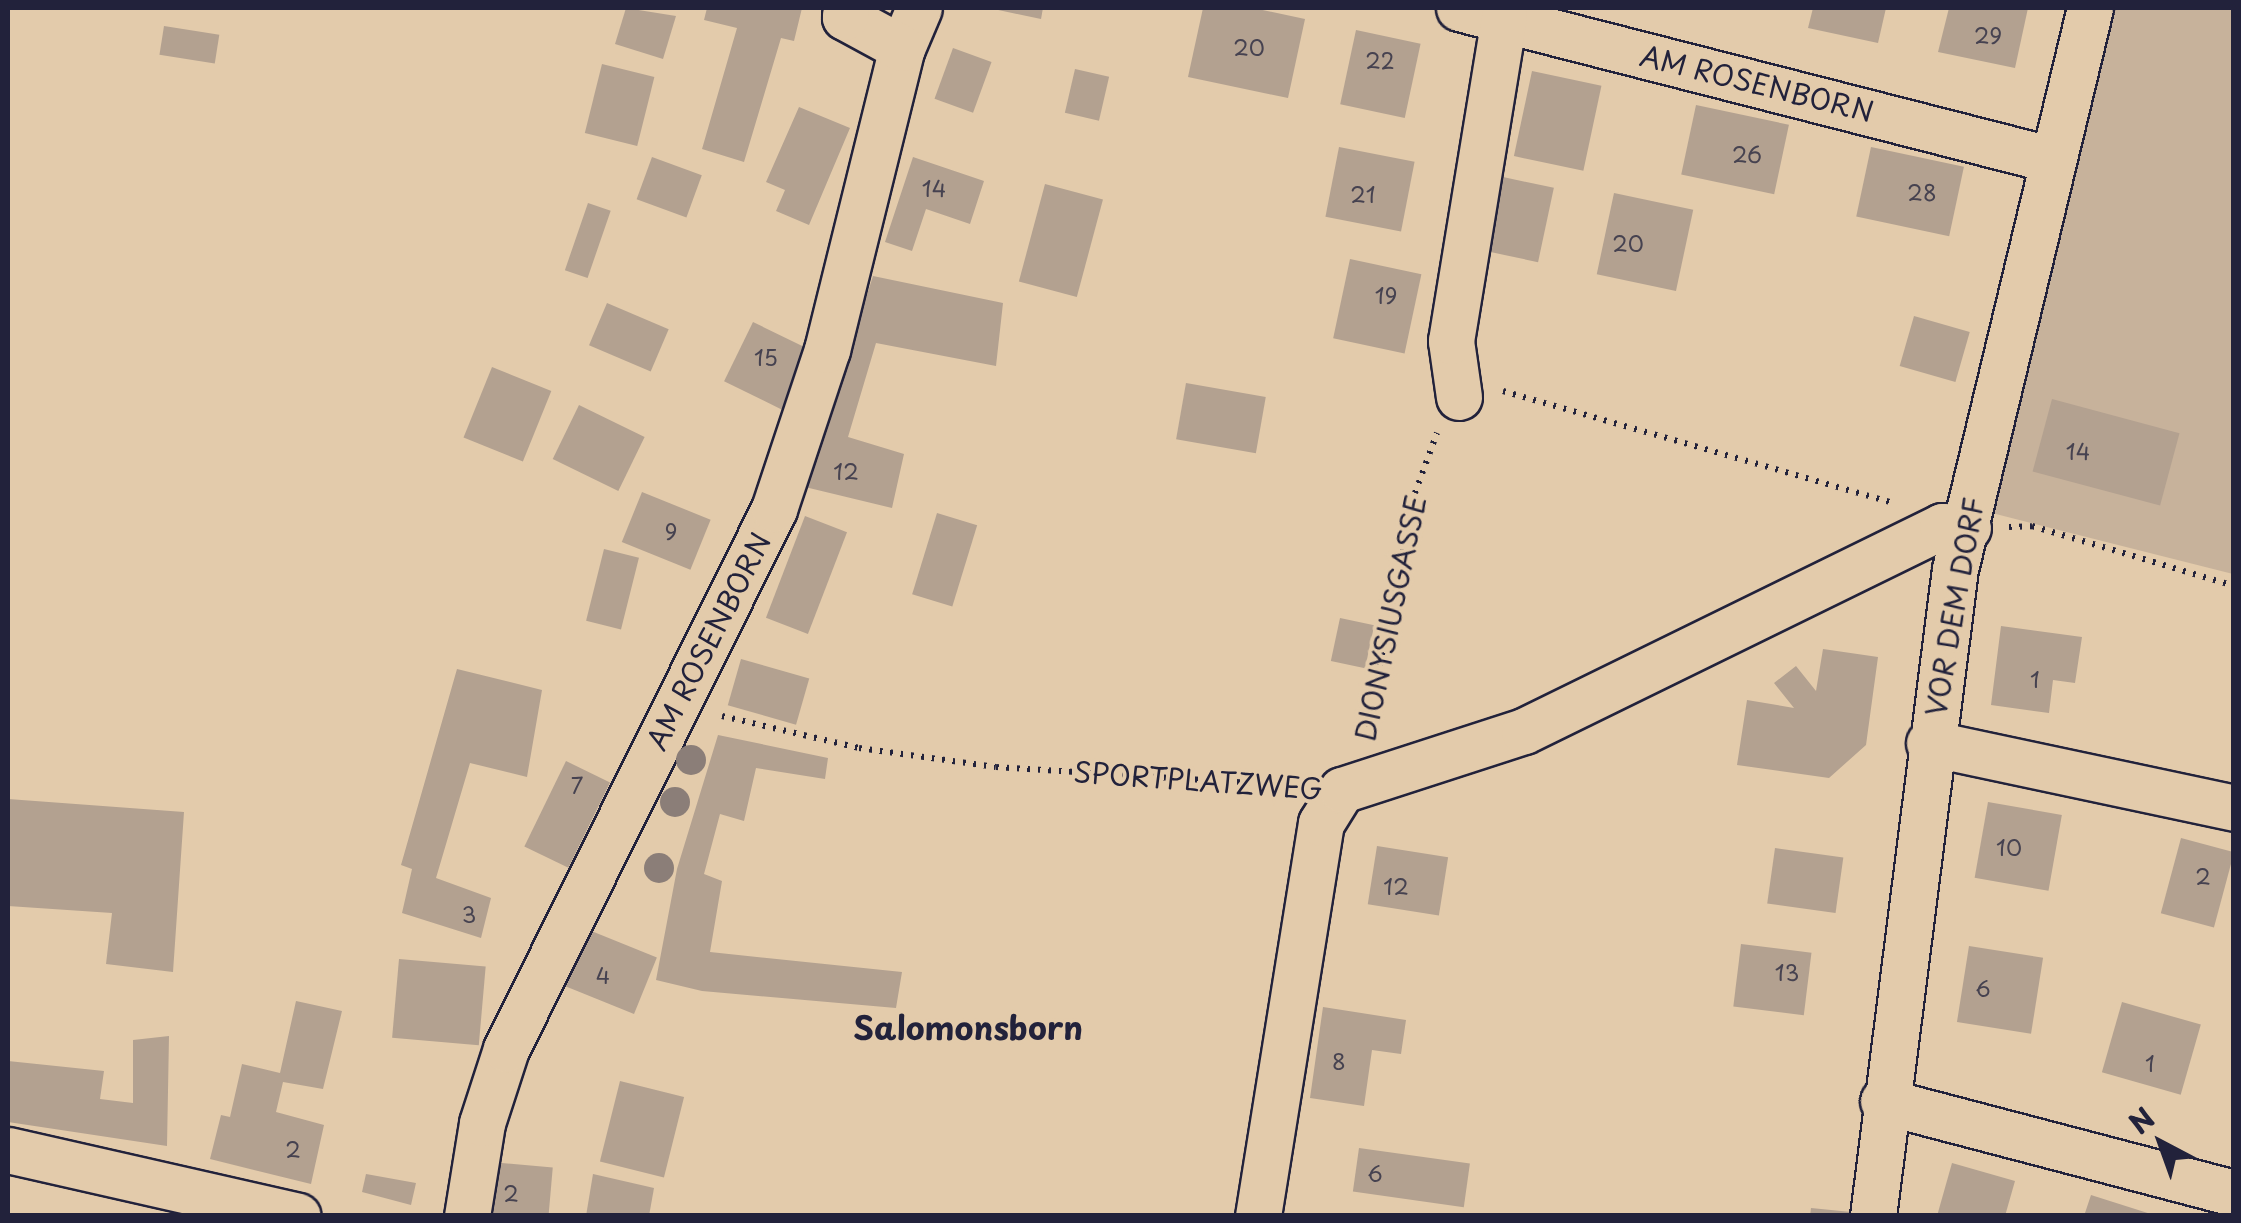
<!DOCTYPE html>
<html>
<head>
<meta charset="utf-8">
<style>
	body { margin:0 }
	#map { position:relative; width:2241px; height:1223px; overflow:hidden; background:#e3cbab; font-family:"Playpen Sans",sans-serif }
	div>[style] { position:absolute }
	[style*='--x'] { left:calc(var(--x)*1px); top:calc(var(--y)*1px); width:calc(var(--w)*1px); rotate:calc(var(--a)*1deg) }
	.green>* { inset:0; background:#c7b29b }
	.building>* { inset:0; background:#b3a190; transform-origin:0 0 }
	.path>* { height:6px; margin-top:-3px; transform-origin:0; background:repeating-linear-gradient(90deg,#22223b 0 2.5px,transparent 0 10.5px) }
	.roads { filter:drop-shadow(2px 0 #22223b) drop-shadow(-2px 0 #22223b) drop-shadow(0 2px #22223b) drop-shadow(0 -2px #22223b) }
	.street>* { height:45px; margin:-22.5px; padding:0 22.5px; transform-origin:22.5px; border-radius:22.5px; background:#e3cbab }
	.trees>* { width:30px; height:30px; margin:-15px; border-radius:50%; background:#8b7e78 }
	span { translate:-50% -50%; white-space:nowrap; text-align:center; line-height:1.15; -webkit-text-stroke:8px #e3cbab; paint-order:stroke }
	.number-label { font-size:22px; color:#464250 }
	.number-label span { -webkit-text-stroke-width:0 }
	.street-label { font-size:28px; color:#22223b }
	.quarter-label { font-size:32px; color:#22223b; font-weight:700 }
	.frame { position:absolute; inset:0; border:10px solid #22223b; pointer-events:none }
	.north { position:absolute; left:2111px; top:1093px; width:100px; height:100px; -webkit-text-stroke:8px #e3cbab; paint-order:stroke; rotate:319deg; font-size:28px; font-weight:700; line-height:40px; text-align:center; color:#22223b }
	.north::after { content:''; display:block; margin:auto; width:35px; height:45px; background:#22223b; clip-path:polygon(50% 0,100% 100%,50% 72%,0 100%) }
</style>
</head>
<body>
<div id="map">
	<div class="green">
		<i style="clip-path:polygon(2108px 8px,2233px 8px,2233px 574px,1988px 512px)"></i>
	</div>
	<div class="building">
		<i style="clip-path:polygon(626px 8px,676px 16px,663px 59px,615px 44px)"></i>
		<i style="clip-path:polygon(707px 8px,802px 8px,794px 41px,781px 38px,744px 162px,702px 149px,737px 28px,704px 20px)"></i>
		<i style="clip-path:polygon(989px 8px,1043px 8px,1041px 19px)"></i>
		<i style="clip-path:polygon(1203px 8px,1253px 8px,1305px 19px,1288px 98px,1188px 77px)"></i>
		<i style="clip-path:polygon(1813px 8px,1886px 8px,1878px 43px,1808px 28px)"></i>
		<i style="clip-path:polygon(1949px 8px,2028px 8px,2015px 68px,1938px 52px)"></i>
		<i style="left:164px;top:26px;width:56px;height:29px;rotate:9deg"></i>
		<i style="left:1356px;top:30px;width:66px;height:76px;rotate:12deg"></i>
		<i style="left:953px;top:48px;width:41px;height:54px;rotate:20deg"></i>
		<i style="left:602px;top:64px;width:54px;height:71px;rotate:14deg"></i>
		<i style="left:1075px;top:69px;width:35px;height:45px;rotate:13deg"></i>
		<i style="left:1532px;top:71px;width:71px;height:87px;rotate:12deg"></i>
		<i style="left:1696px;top:105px;width:95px;height:71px;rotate:12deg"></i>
		<i style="clip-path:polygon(799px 107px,850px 128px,809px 225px,776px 211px,785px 190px,766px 182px)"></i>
		<i style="left:1339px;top:147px;width:77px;height:71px;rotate:11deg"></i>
		<i style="left:1871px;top:147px;width:95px;height:71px;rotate:12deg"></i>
		<i style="left:652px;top:157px;width:53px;height:45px;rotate:20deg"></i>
		<i style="clip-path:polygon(913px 157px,984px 181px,970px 224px,926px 209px,912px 251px,885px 242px)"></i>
		<i style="left:1503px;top:177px;width:52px;height:76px;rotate:12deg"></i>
		<i style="left:1045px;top:184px;width:60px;height:101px;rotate:15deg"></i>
		<i style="left:1614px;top:193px;width:81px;height:83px;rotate:12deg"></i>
		<i style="left:588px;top:203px;width:24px;height:71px;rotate:19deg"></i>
		<i style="left:1350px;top:259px;width:73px;height:81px;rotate:12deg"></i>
		<i style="clip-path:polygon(873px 276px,1003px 303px,996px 366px,876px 343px,848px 437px,904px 454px,892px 508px,805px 487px)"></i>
		<i style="left:607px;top:303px;width:67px;height:46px;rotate:23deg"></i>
		<i style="left:1914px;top:316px;width:58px;height:52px;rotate:16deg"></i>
		<i style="left:753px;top:322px;width:64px;height:66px;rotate:26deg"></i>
		<i style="left:492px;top:367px;width:64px;height:76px;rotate:22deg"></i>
		<i style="left:1186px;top:383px;width:81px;height:57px;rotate:10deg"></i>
		<i style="left:2052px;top:399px;width:132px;height:75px;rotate:15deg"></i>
		<i style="left:579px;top:405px;width:73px;height:60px;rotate:26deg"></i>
		<i style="left:642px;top:492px;width:74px;height:54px;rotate:22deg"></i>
		<i style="left:937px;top:513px;width:42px;height:85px;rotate:17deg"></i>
		<i style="left:805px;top:516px;width:45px;height:109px;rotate:21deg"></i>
		<i style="left:604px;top:549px;width:36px;height:74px;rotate:14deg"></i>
		<i style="left:1340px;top:618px;width:35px;height:44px;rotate:12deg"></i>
		<i style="clip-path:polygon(2001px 626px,2082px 637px,2075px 683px,2053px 680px,2049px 713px,1991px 705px)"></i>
		<i style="clip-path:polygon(1823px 649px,1878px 657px,1866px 745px,1829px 778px,1737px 765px,1747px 700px,1794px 708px,1774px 683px,1796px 666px,1816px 691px)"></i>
		<i style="left:741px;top:659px;width:71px;height:48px;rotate:16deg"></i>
		<i style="clip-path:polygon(457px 669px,542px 690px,527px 777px,470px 763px,436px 878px,491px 898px,481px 938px,402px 913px,412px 869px,401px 865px)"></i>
		<i style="clip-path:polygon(718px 735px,828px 758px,825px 779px,756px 768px,744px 821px,720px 814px,704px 874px,722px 881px,710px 952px,902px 972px,896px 1008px,702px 991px,656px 980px,677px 869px)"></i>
		<i style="left:566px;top:761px;width:49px;height:95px;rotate:26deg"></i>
		<i style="clip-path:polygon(8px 799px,184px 812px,173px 972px,106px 964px,112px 913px,8px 906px)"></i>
		<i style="left:1988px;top:802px;width:75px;height:77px;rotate:10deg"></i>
		<i style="left:2181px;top:838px;width:55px;height:78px;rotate:15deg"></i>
		<i style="left:1377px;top:846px;width:72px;height:59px;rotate:9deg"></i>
		<i style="left:1775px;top:848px;width:69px;height:56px;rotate:8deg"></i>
		<i style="left:579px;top:926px;width:84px;height:61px;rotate:22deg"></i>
		<i style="left:1741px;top:944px;width:71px;height:63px;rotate:7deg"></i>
		<i style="left:1969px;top:946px;width:75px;height:77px;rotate:9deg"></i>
		<i style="left:399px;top:959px;width:87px;height:79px;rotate:5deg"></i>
		<i style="clip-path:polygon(296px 1001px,342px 1011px,323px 1089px,283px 1082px,276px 1112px,324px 1125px,311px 1184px,210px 1159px,221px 1115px,230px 1117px,242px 1064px,280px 1073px)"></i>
		<i style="left:2122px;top:1002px;width:82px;height:73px;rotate:16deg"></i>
		<i style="clip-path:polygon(1323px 1007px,1406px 1020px,1401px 1054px,1372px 1050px,1364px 1106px,1310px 1098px)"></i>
		<i style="clip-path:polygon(169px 1036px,167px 1146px,8px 1122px,8px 1061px,104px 1071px,100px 1099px,133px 1103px,133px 1040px)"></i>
		<i style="left:620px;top:1081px;width:66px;height:83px;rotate:14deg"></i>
		<i style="left:1359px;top:1148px;width:112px;height:44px;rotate:8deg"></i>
		<i style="left:491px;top:1162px;width:62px;height:54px;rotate:5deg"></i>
		<i style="clip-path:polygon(1952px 1163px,2015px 1181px,2005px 1216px,1937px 1216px)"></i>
		<i style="clip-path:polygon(366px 1174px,416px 1183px,411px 1205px,362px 1192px)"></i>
		<i style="clip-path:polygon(593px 1174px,654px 1188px,649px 1216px,586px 1216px)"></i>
		<i style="clip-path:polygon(2091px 1195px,2154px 1215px,2154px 1216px,2084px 1216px)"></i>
		<i style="clip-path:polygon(1811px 1208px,1851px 1212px,1851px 1216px,1810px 1216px)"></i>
	</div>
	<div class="path">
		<i style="--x:1503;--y:391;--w:403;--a:16"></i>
		<i style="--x:2009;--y:527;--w:23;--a:-2"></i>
		<i style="--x:2032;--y:526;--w:211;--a:16.5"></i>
		<i style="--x:722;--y:716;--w:141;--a:13.1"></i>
		<i style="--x:859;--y:748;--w:138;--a:7.9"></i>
		<i style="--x:996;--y:767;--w:299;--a:3.6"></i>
		<i style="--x:1365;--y:737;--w:249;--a:-78.4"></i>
		<i style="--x:1415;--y:493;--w:64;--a:-69.9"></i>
	</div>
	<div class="roads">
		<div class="street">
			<i style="--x:1459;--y:8;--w:613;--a:14.35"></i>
			<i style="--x:902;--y:48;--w:43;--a:-67"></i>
			<i style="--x:1459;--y:397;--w:57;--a:-98.1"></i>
			<i style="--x:1451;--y:341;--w:328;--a:-80.7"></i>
			<i style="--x:1929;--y:743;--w:312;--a:12"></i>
			<i style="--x:1883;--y:1101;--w:363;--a:14.7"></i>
			<i style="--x:8;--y:1150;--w:297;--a:12.8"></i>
			<i style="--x:467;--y:1216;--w:94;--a:-80.8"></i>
			<i style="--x:482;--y:1123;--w:78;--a:-72"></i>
			<i style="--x:506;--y:1049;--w:603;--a:-63.6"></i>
			<i style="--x:774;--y:509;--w:168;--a:-71.6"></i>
			<i style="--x:827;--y:350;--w:311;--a:-76.1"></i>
			<i style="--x:902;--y:48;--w:65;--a:-151.5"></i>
			<i style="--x:845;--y:17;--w:9;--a:-84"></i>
			<i style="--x:1258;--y:1216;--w:398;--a:-80.9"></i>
			<i style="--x:1321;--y:823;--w:39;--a:-58"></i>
			<i style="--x:1342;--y:790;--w:191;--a:-18"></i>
			<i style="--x:1524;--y:731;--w:466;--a:-26.1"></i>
			<i style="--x:1942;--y:526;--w:26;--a:4"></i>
			<i style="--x:1873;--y:1216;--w:652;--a:-82.78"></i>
			<i style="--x:1955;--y:569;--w:577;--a:-76.47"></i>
		</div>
	</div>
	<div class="trees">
		<i style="left:691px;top:760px"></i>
		<i style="left:675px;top:802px"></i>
		<i style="left:659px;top:868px"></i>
	</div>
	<div class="number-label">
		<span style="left:1988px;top:35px">29</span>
		<span style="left:1249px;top:47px">20</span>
		<span style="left:1380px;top:60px">22</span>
		<span style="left:1747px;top:154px">26</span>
		<span style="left:934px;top:188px">14</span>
		<span style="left:1922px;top:192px">28</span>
		<span style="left:1363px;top:194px">21</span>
		<span style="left:1628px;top:243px">20</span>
		<span style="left:1386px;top:295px">19</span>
		<span style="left:766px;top:357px">15</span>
		<span style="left:2078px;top:451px">14</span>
		<span style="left:846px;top:471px">12</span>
		<span style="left:671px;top:531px">9</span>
		<span style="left:2035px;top:679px">1</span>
		<span style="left:577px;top:785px">7</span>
		<span style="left:2009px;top:847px">10</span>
		<span style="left:2203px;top:876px">2</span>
		<span style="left:1396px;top:886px">12</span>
		<span style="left:469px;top:914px">3</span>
		<span style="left:1787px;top:972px">13</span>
		<span style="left:603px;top:975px">4</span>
		<span style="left:1983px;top:988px">6</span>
		<span style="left:1339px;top:1061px">8</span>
		<span style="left:2150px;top:1063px">1</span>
		<span style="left:293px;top:1149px">2</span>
		<span style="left:1375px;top:1173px">6</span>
		<span style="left:511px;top:1193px">2</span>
	</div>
	<div class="street-label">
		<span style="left:1757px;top:83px;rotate:14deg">AM ROSENBORN</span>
		<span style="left:1954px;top:607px;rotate:-80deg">VOR DEM DORF</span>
		<span style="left:1390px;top:618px;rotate:-78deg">DIONYSIUSGASSE</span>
		<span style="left:708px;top:641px;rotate:-63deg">AM ROSENBORN</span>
		<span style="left:1198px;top:780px;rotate:4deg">SPORTPLATZWEG</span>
	</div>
	<div class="quarter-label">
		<span style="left:968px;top:1027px">Salomonsborn</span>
	</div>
	<div class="frame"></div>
	<div class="north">N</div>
</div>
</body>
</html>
